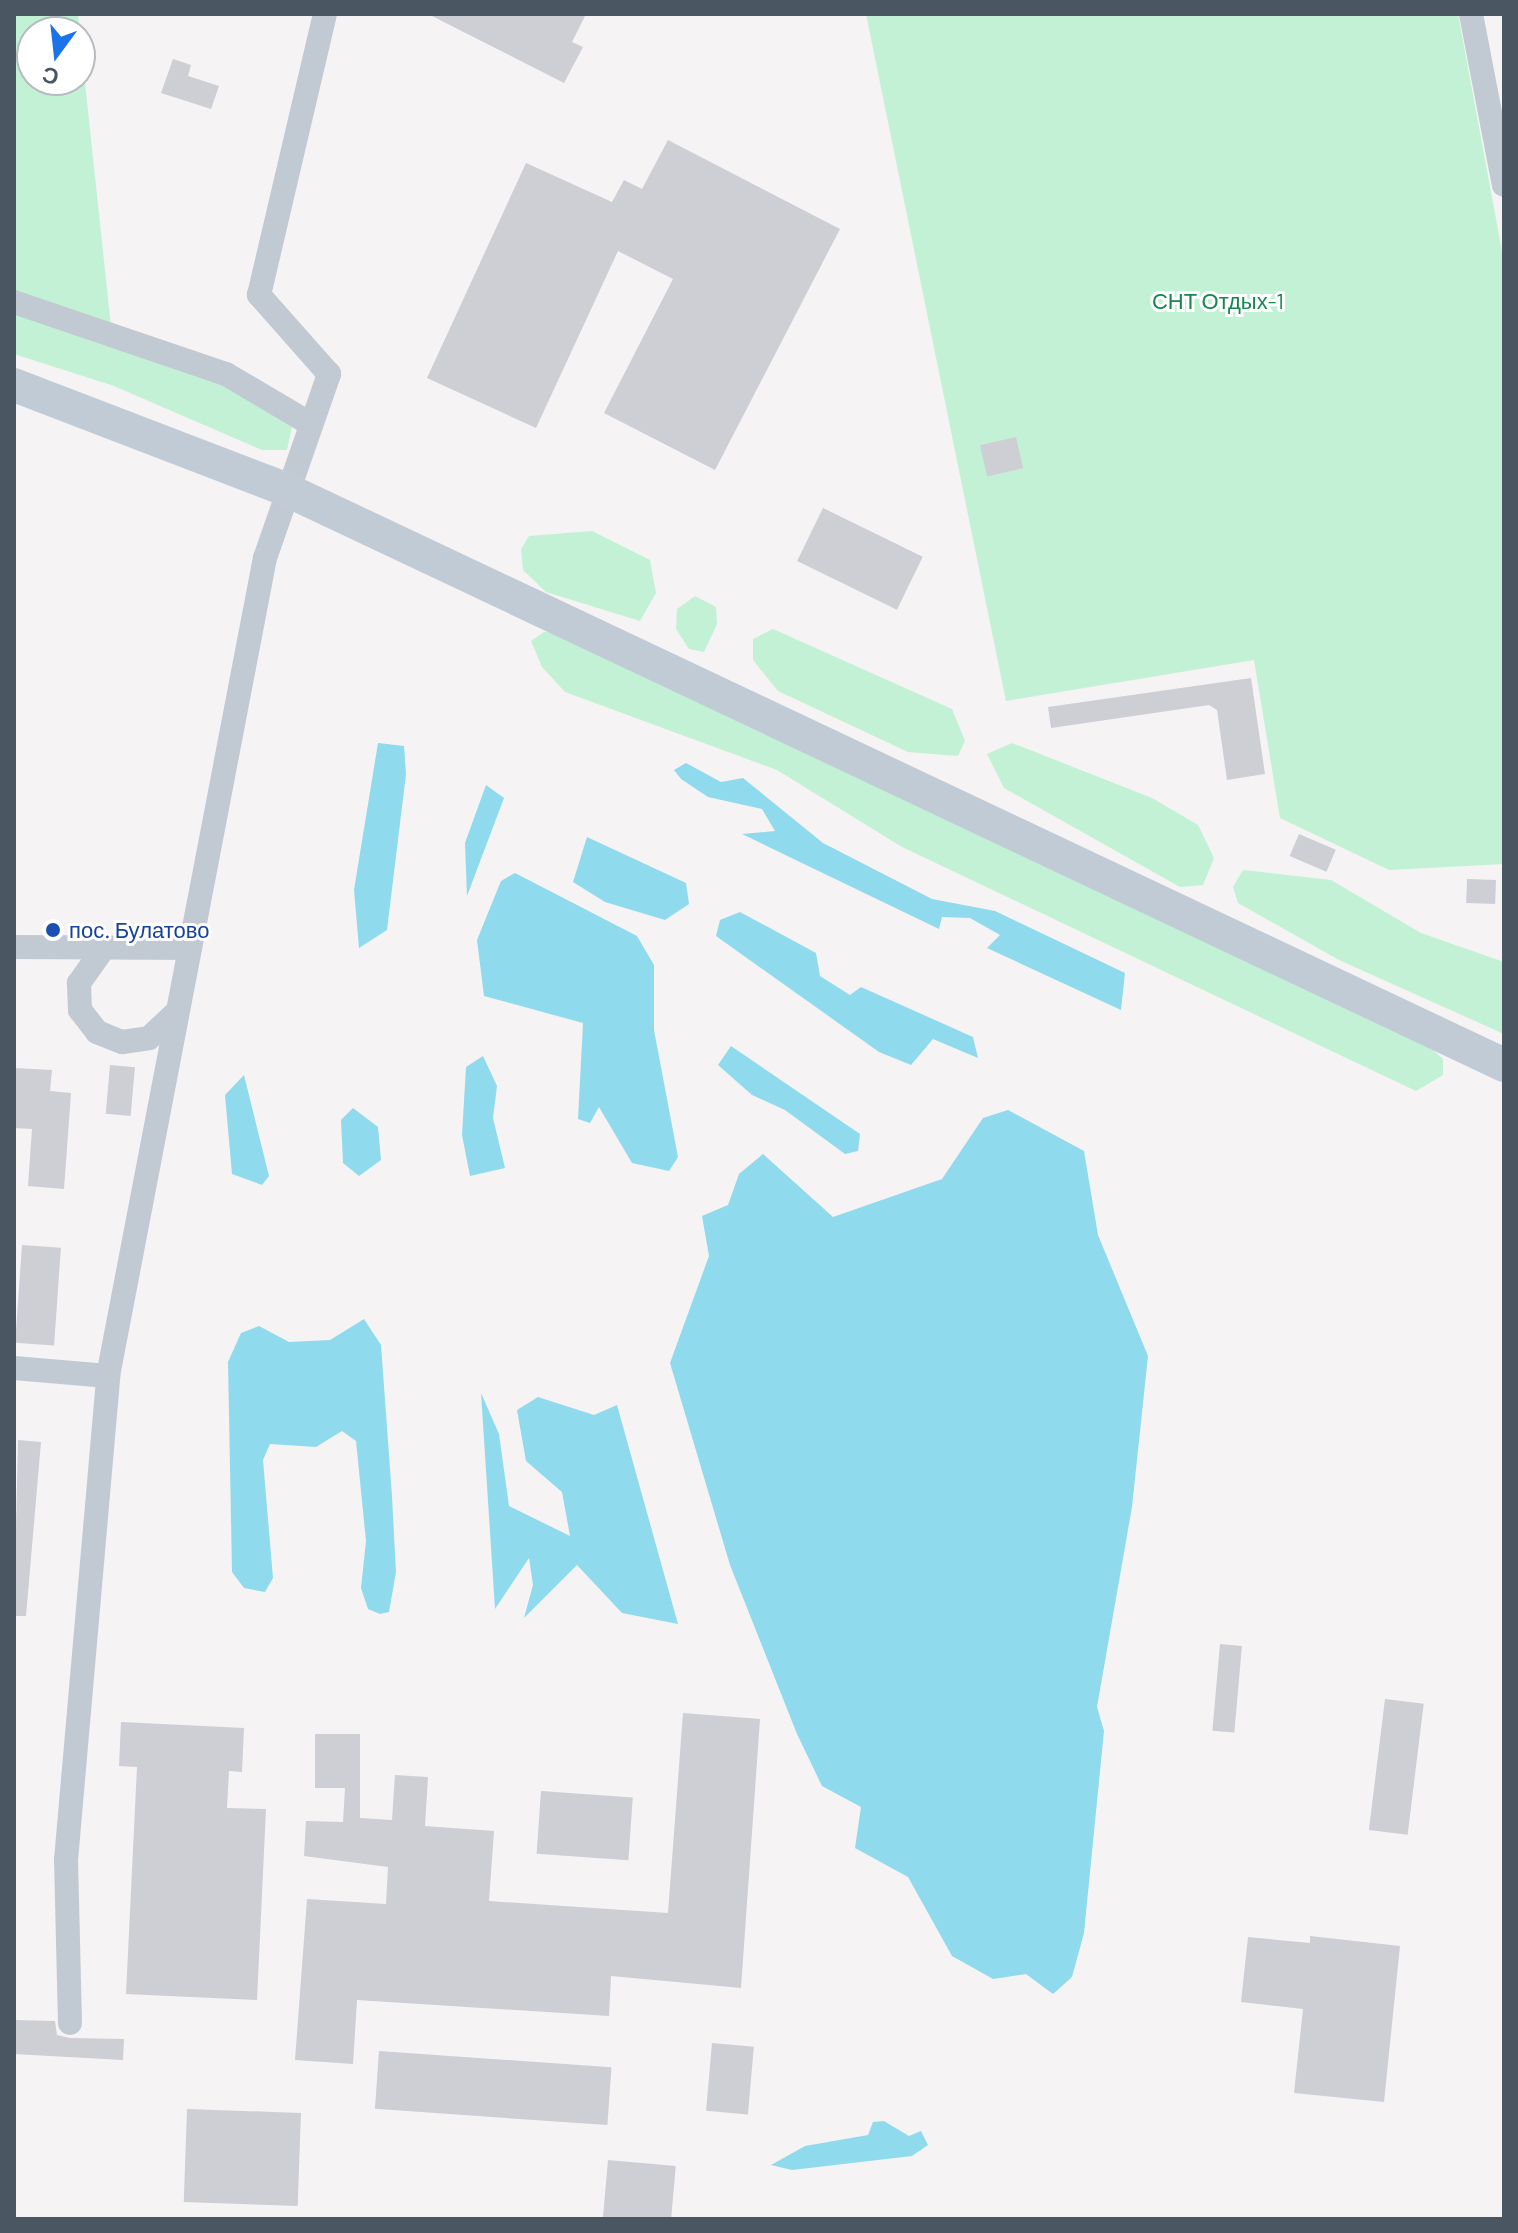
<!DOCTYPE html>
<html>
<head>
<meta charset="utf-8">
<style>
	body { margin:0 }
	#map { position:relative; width:1518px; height:2233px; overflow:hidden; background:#f5f3f3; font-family:Barlow,sans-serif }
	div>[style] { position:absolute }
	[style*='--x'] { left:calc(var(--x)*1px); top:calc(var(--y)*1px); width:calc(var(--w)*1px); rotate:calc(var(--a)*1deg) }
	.green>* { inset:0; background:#c3f1d5 }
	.water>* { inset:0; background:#90daee }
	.building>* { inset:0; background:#cdcfd5; transform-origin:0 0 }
	.minor>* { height:24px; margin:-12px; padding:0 12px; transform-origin:12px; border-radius:12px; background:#c1cad2 }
	.secondary>* { height:34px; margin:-17px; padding:0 17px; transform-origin:17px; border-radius:17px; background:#c1cbd6 }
	.dots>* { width:22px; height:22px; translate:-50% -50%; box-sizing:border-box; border:4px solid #fff; border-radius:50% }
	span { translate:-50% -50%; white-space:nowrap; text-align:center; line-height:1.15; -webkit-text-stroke:6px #fff; paint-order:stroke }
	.park-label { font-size:22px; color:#17864f }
	.transit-label { font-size:22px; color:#164399 }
	.left { translate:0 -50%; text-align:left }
	.frame { position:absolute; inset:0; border:16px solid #4a5661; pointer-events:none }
	.north { position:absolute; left:16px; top:16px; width:80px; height:80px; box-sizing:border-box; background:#fff; border:2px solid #b7bbc0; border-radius:50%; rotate:195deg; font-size:22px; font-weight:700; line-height:32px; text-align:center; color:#4a5661 }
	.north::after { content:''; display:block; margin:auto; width:28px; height:36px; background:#1a73e8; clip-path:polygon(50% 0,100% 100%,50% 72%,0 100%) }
</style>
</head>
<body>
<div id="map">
	<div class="green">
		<i style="clip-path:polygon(14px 14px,78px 14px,80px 32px,32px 32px,32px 80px,80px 80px,80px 36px,113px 345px,230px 385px,293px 422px,287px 450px,262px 450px,114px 386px,14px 354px)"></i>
		<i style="clip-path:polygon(866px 14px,1458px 14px,1504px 262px,1504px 864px,1389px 870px,1280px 818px,1254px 660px,1006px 701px)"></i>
		<i style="clip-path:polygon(592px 531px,650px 560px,656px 593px,640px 621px,546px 592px,523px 570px,521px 549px,529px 536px)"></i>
		<i style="clip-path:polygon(695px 596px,716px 607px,717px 624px,704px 652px,689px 649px,676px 629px,677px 609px)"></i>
		<i style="clip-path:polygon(773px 629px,952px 709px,965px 741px,958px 756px,908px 752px,778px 691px,753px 660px,753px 639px)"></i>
		<i style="clip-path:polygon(544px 632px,570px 632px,1421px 1039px,1443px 1059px,1443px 1075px,1416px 1091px,902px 847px,777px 770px,565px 692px,542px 667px,531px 641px)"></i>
		<i style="clip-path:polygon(1012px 743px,1152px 798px,1198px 825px,1214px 858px,1203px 885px,1180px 887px,1004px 788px,987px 754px)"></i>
		<i style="clip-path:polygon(1243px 870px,1331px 880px,1421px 933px,1504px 962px,1504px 1034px,1339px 960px,1238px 903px,1233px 887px)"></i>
	</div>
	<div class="water">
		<i style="clip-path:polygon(378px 743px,404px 746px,406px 774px,387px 930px,359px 948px,354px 890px)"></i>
		<i style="clip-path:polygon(686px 763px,721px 782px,743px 778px,823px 843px,932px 899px,995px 911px,1125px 973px,1121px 1010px,987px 948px,1000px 935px,970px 918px,942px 917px,939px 929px,742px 834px,775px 831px,762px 809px,708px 797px,681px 779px,674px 770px)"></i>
		<i style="clip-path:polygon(486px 785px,504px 798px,467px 896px,465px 843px)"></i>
		<i style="clip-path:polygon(587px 837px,686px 883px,689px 904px,665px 920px,605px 902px,573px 882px)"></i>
		<i style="clip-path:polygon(515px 873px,637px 936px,654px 965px,654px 1030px,678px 1157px,669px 1171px,632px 1163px,599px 1107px,590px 1123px,578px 1119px,583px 1023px,484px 996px,477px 940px,501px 881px)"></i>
		<i style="clip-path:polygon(740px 912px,816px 953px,820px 976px,850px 995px,861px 987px,973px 1037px,978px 1058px,933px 1039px,911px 1065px,879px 1052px,716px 936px,720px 920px)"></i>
		<i style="clip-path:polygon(731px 1046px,860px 1134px,858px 1151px,845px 1154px,785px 1110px,752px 1095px,718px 1065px)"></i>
		<i style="clip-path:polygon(483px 1056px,497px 1086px,493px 1118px,505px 1168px,470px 1176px,462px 1135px,466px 1067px)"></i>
		<i style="clip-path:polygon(244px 1075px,269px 1176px,262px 1185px,232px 1174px,225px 1095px)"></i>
		<i style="clip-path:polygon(353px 1108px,378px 1127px,381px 1160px,359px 1176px,343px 1163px,341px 1120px)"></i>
		<i style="clip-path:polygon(1008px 1110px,1084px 1151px,1098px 1235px,1148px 1356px,1132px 1507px,1097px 1707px,1104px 1731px,1084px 1933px,1072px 1977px,1053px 1994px,1026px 1974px,993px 1979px,952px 1956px,908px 1877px,855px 1848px,861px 1807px,822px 1786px,797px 1734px,730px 1565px,670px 1363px,709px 1256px,702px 1216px,728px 1205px,739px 1174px,763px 1154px,833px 1217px,942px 1179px,983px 1118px)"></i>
		<i style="clip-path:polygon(364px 1319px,381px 1345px,392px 1496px,396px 1572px,389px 1612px,380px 1614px,368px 1609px,361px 1588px,366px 1541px,356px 1441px,342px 1431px,316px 1447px,270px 1444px,263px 1460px,273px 1578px,265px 1592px,244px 1588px,232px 1572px,228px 1362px,241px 1333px,259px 1326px,289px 1342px,330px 1340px)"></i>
		<i style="clip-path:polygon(481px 1393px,499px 1434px,509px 1506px,570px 1536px,562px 1492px,526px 1461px,517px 1410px,538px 1397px,594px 1415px,617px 1405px,678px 1624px,622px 1613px,577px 1565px,524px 1618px,533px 1585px,529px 1558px,495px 1609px)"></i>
		<i style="clip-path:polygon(884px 2121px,909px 2136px,921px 2131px,928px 2145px,912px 2156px,792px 2170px,771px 2165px,805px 2146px,868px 2135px,873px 2122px)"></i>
	</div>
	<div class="building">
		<i style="clip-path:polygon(428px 14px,586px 14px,572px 42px,583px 47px,564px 83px)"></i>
		<i style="clip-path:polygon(173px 59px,191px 65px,188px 76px,219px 86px,211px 109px,161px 93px)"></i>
		<i style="clip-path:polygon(668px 140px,840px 229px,715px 470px,604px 413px,673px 279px,618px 251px,536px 428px,427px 378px,526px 163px,612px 202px,624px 180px,642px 189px)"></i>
		<i style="left:1016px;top:437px;width:32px;height:37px;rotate:77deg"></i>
		<i style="left:823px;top:508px;width:111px;height:59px;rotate:26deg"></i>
		<i style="clip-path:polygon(1251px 678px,1265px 774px,1227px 780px,1217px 710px,1209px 705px,1051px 728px,1048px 707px)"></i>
		<i style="left:1299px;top:834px;width:40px;height:24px;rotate:23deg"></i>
		<i style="left:1467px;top:879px;width:29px;height:24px;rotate:2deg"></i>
		<i style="left:110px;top:1065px;width:25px;height:49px;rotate:5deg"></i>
		<i style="clip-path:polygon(14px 1068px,52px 1070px,50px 1091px,71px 1093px,64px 1189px,28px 1186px,32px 1129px,14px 1128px)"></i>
		<i style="left:22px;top:1245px;width:39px;height:98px;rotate:4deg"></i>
		<i style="clip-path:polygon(18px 1440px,41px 1442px,26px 1616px,14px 1616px)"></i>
		<i style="left:1220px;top:1644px;width:22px;height:87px;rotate:5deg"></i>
		<i style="left:1385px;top:1699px;width:39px;height:132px;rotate:7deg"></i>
		<i style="clip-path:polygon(683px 1713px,760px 1719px,741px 1988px,611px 1976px,609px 2016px,357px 2000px,353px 2064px,295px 2060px,307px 1899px,386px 1904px,388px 1867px,304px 1856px,306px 1821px,343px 1822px,345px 1788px,315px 1788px,315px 1734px,360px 1734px,360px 1818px,392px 1820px,395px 1775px,428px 1777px,425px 1826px,494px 1831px,489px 1901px,668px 1913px)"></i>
		<i style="clip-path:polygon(121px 1722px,244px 1728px,242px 1772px,229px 1771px,227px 1808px,266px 1809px,257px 2000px,126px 1994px,137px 1767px,119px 1766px)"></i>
		<i style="left:541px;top:1791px;width:92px;height:63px;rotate:4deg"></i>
		<i style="clip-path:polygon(1310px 1936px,1400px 1946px,1384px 2102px,1294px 2093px,1303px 2009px,1241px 2002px,1248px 1937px,1310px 1943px)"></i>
		<i style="clip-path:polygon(14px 2020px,55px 2021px,57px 2035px,70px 2038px,124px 2039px,123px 2060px,14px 2054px)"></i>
		<i style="left:712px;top:2043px;width:42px;height:68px;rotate:5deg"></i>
		<i style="left:379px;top:2051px;width:233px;height:58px;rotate:4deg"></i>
		<i style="left:187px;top:2109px;width:114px;height:93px;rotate:2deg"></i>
		<i style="left:608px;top:2160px;width:68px;height:59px;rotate:5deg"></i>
	</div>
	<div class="minor">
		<i style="--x:1471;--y:14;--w:174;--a:79.1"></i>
		<i style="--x:14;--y:302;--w:224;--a:18.8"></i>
		<i style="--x:226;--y:374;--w:96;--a:30.6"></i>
		<i style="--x:14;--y:947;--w:176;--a:0.3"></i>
		<i style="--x:103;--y:949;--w:42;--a:125.2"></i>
		<i style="--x:79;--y:983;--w:27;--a:88"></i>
		<i style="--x:80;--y:1010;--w:28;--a:52"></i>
		<i style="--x:97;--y:1032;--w:27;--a:22"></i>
		<i style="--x:122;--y:1042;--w:27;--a:-8"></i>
		<i style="--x:149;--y:1038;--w:35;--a:-43"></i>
		<i style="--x:14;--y:1368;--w:94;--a:4.9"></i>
		<i style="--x:70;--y:2023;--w:163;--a:-91.4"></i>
		<i style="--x:66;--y:1860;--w:486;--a:-85"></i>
		<i style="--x:108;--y:1376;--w:833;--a:-79.14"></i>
		<i style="--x:265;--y:558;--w:195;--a:-70.8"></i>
		<i style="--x:329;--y:374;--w:106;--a:-131.5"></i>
		<i style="--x:259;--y:295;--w:289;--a:-76.8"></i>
	</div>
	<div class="secondary">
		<i style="--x:14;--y:385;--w:290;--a:21"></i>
		<i style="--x:285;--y:489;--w:1348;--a:25.29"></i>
	</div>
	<div class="dots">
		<i style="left:53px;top:930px;background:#1a4fb4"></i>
	</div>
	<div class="park-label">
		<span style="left:1218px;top:301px">СНТ Отдых-1</span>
	</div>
	<div class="transit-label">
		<span class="left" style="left:69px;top:930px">пос. Булатово</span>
	</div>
	<div class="frame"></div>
	<div class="north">С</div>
</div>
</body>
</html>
